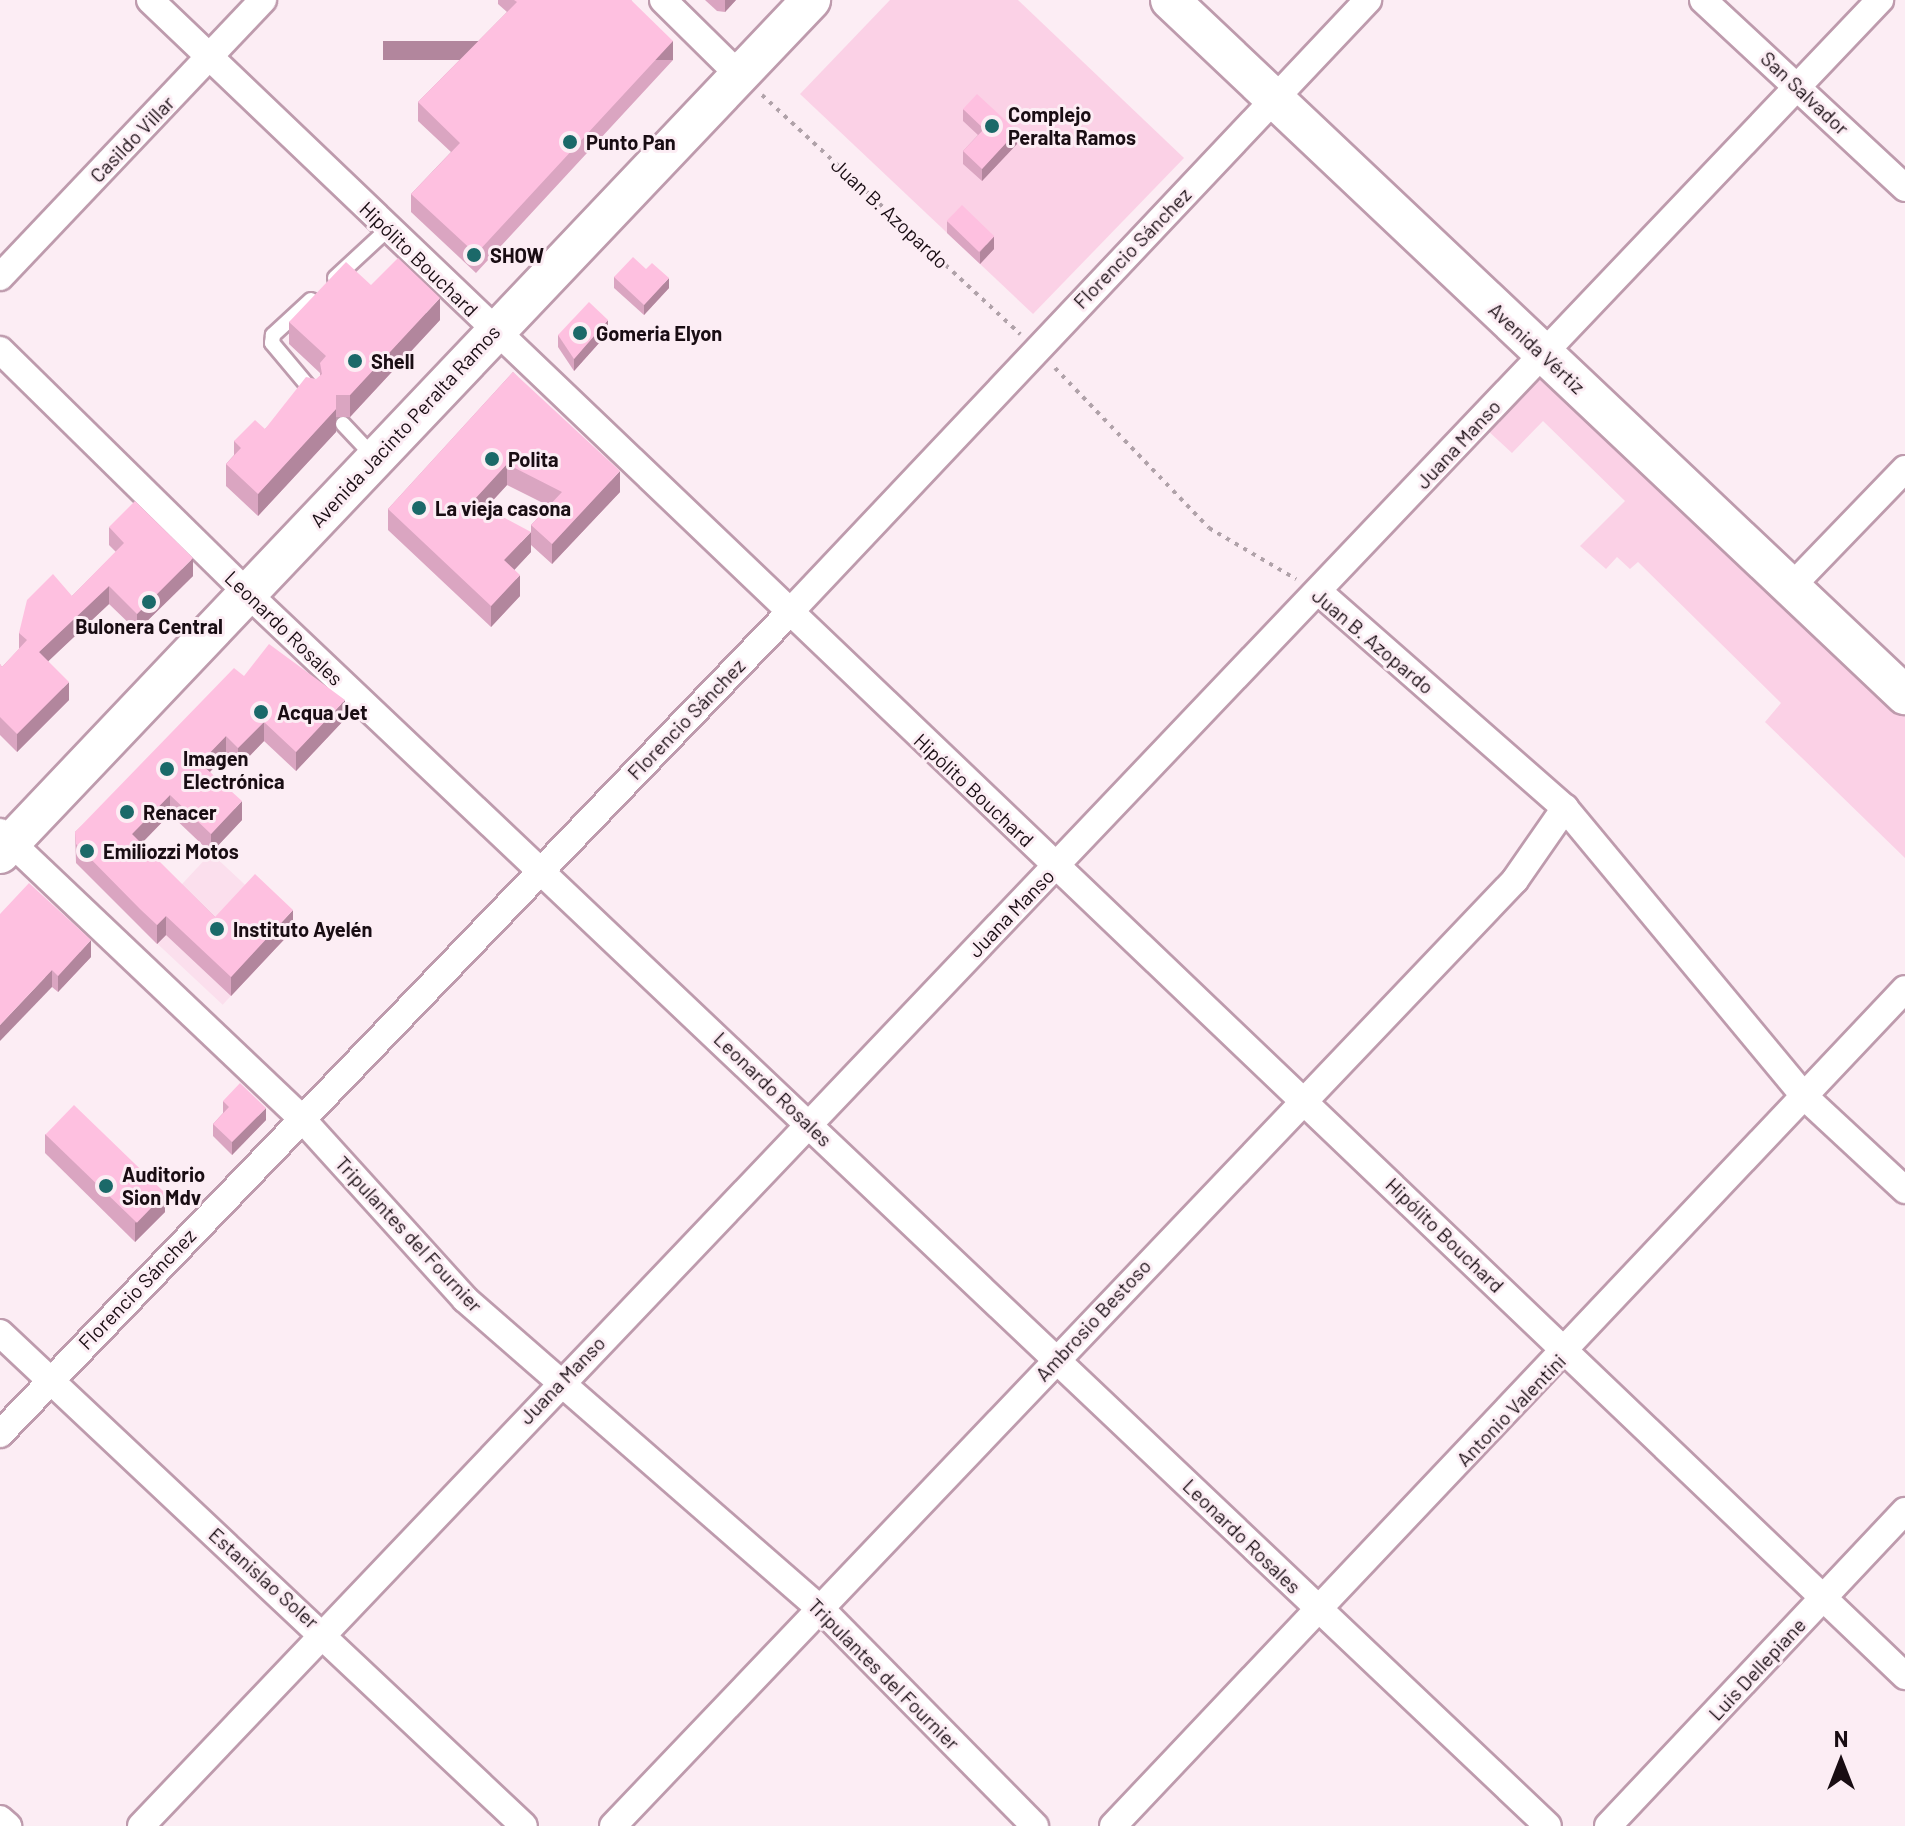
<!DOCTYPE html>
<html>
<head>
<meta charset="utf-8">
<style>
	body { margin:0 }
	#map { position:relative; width:1905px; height:1826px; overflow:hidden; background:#fcedf4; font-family:Barlow,sans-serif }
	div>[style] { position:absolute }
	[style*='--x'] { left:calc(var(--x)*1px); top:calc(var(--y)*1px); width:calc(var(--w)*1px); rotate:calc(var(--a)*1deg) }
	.built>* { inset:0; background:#fbdfed; transform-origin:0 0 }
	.green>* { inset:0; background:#fbd1e6 }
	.path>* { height:4px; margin-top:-2px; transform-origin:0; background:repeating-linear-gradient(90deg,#b0a2a9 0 4px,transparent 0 10px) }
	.roads { filter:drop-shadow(2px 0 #be9bad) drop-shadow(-2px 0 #be9bad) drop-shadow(0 2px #be9bad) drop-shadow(0 -2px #be9bad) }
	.lane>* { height:14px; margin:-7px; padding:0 7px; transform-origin:7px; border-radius:7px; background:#fff }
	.street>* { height:26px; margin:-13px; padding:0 13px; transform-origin:13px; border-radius:13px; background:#fff }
	.secondary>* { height:38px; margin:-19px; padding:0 19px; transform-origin:19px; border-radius:19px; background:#fff }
	.wall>* { inset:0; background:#daa5c1 }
	.shaded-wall>* { inset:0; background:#b2869d; transform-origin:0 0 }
	.building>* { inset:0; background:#fec0e0; transform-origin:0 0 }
	.dots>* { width:22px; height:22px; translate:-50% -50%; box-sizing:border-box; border:4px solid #fcedf4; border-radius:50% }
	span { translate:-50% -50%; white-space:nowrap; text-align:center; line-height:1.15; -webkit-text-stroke:6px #fcedf4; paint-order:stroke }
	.street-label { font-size:20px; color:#190d13 }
	.poi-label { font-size:20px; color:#190d13; font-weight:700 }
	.left { translate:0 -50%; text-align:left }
	.north { position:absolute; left:1801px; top:1722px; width:80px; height:80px; -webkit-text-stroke:6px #fcedf4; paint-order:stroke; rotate:0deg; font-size:22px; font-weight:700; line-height:32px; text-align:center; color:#190d13 }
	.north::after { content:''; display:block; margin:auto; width:28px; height:36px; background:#190d13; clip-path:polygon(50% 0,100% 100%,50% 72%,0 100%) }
</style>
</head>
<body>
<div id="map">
	<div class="built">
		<i style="left:211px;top:853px;width:112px;height:103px;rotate:43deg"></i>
	</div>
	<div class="green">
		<i style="clip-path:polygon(890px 0,1018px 0,1184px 158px,1033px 314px,800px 94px)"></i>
		<i style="clip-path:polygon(1542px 371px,1905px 717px,1905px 858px,1765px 722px,1781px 703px,1638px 562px,1630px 569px,1617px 557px,1606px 569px,1580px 546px,1625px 501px,1543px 421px,1512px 453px,1486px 429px)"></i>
	</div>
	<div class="path">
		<i style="--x:762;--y:95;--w:352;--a:42.8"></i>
		<i style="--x:1055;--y:368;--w:222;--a:46.1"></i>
		<i style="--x:1209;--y:528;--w:101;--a:30.4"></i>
	</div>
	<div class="roads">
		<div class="lane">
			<i style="--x:335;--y:278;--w:72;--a:-42.8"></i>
			<i style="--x:311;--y:300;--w:52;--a:137.4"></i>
			<i style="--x:273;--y:335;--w:8;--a:97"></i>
			<i style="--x:272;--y:343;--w:64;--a:50.1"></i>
			<i style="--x:343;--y:424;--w:47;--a:46.7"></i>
		</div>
		<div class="street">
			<i style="--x:150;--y:0;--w:2427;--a:43.68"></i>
			<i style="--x:663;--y:0;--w:107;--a:44.6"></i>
			<i style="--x:1703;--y:0;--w:276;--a:42.9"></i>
			<i style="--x:0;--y:277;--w:382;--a:-46.5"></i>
			<i style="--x:0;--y:350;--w:346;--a:44.5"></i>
			<i style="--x:247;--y:593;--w:1792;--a:43.46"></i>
			<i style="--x:1791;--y:587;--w:164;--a:-46"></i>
			<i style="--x:1319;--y:592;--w:327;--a:41.3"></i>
			<i style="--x:1565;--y:808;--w:374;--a:50.3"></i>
			<i style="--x:1804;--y:1096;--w:138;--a:42.9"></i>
			<i style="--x:0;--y:832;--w:417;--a:43.5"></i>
			<i style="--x:302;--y:1119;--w:243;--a:47.8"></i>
			<i style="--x:465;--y:1299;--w:475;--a:41.1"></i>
			<i style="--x:823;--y:1611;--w:302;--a:45.4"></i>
			<i style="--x:0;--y:1333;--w:719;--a:43.25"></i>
			<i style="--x:0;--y:1434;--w:1137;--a:-46.14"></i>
			<i style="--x:788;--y:614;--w:845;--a:-46.63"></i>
			<i style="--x:0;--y:1819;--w:11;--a:41"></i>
			<i style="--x:141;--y:1826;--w:2522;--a:-46.4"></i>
			<i style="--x:613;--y:1826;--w:1307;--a:-46.36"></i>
			<i style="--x:1515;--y:880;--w:88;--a:-55.2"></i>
			<i style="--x:1113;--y:1826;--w:1152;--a:-46.58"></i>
			<i style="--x:1608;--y:1826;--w:433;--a:-46.7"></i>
		</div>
		<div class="secondary">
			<i style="--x:1170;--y:0;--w:1012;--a:43.4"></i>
			<i style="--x:0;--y:854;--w:1178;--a:-46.48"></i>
		</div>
	</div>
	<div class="wall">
		<i style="clip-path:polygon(498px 0,631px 0,673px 60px,476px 273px,411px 212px,411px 194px,451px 152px,418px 121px,418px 102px,507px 12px,498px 4px)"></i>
		<i style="clip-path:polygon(705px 0,736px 0,725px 12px,717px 11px)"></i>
		<i style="clip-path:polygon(963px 109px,1017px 144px,982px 181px,963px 164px,963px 151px,978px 135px,963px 121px)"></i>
		<i style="clip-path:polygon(947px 221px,994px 249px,980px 264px,947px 233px)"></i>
		<i style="clip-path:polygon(646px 269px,669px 288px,644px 315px,614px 288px,614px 277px)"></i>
		<i style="clip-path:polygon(371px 285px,440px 320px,350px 417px,336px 417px,336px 432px,258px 516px,226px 486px,226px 464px,234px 455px,234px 441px,265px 429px,320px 376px,320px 373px,289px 344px,289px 322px)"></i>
		<i style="clip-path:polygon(608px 333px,574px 371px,558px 347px,558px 335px)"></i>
		<i style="clip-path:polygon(513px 372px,620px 492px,552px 564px,531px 545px,531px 525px,549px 506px,507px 485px,486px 508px,531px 552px,514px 570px,520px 596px,491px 627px,388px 530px,388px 509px)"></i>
		<i style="clip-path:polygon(109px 527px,193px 576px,137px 631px,109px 604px,48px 661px,69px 700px,17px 752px,0 735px,0 664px,2px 667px,19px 649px,19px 633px,72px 596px,116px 552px,109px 545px)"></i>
		<i style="clip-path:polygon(244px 676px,345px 719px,296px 771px,264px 741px,238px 768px,226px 755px,210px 772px,242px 820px,211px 853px,170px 814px,141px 844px,215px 917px,293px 930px,231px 996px,166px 935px,157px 944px,76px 863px,75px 832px)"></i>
		<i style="clip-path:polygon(0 914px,91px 957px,58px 992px,52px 987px)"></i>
		<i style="clip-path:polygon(223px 1101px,266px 1120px,232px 1155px,213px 1136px,213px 1124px,223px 1113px)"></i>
		<i style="clip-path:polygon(45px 1134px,165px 1212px,135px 1242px,45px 1153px)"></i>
	</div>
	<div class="shaded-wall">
		<i style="clip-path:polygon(725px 0,736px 0,725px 12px)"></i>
		<i style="left:673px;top:41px;width:19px;height:290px;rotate:90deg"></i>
		<i style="clip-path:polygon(1017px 131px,1017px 144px,982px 181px,982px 169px)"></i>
		<i style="clip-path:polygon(994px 236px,994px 249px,980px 264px,980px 252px)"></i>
		<i style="clip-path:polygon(669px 278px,669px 288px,644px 315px,644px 305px)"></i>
		<i style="clip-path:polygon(440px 298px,440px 320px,350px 417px,350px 395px)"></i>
		<i style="clip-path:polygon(608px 320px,608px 333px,574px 371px,574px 359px)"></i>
		<i style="clip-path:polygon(336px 409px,336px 432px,258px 516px,258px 494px)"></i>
		<i style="clip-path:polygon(507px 464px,507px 485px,473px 522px,473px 501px)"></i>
		<i style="clip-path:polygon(620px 471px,620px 492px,552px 564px,552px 544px)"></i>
		<i style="clip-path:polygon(531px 532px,531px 552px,504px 581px,504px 560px)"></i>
		<i style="clip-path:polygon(193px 558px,193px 576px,137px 631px,137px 614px)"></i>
		<i style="clip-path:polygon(520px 575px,520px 596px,491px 627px,491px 606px)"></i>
		<i style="clip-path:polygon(109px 586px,109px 604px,39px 670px,39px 652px)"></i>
		<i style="clip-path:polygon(69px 682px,69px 700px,17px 752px,17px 734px)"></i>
		<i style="clip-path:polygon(345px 700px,345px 719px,296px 771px,296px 752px)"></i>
		<i style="clip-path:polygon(264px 722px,264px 741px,238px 768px,238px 748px)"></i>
		<i style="clip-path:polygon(226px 736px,226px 755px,200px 782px,200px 763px)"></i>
		<i style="clip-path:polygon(170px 795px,170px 814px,132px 853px,132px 834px)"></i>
		<i style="clip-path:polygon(242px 801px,242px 820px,211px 853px,211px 834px)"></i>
		<i style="clip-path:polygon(293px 910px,293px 930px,231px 996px,231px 977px)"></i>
		<i style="clip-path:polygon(166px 916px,166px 935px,157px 944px,157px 925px)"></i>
		<i style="clip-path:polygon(91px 940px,91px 957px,58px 992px,58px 976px)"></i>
		<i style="clip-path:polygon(52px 970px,52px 987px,0 1041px,0 1025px)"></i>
		<i style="clip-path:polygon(266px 1108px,266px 1120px,232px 1155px,232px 1142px)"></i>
		<i style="clip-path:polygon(165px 1194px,165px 1212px,135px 1242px,135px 1223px)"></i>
	</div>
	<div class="building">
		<i style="clip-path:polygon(514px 0,631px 0,673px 41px,476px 254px,411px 194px,460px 143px,418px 102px,517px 2px)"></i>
		<i style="clip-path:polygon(977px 94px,1017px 131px,982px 169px,963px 151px,984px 129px,963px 109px)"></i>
		<i style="left:962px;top:205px;width:45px;height:22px;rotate:44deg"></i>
		<i style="clip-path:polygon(633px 257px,646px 269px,652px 263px,669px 278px,644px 305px,614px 277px)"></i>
		<i style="clip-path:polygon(398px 258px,440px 298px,350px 395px,336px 395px,336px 409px,258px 494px,226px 464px,241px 448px,234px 441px,255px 420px,265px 429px,306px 377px,316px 379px,322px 374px,320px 363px,326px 356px,289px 322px,346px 262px,371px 285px)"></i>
		<i style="clip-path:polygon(589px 302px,608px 320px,574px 359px,558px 335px)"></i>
		<i style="clip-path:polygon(513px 372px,620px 471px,552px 544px,531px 525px,562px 492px,507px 464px,473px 501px,531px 532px,504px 560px,520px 575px,491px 606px,388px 509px)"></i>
		<i style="clip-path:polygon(135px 501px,193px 558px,137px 614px,109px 586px,39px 652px,69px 682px,17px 734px,0 717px,0 664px,2px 667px,27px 640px,19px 633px,27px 600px,53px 574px,72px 596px,124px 543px,109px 527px)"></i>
		<i style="clip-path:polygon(269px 644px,345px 700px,296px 752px,264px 722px,238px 748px,226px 736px,200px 763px,242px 801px,211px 834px,170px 795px,132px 834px,215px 917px,255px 874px,293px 910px,231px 977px,166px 916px,157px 925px,140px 909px,76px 844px,75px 832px,234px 668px,244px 676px)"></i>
		<i style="clip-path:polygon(29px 883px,91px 940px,58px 976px,52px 970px,0 1025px,0 914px)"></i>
		<i style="clip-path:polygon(240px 1083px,266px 1108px,232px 1142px,213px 1124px,229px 1107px,223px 1101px)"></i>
		<i style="left:74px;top:1105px;width:127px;height:41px;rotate:44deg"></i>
	</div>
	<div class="dots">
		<i style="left:992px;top:126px;background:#1b6969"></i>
		<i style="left:570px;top:142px;background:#1b6969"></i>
		<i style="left:474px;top:255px;background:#1b6969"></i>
		<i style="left:580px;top:333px;background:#1b6969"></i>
		<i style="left:355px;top:361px;background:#1b6969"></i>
		<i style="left:492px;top:459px;background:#1b6969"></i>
		<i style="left:419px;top:508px;background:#1b6969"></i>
		<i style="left:149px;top:602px;background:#1b6969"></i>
		<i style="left:261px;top:712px;background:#1b6969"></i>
		<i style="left:167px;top:769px;background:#1b6969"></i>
		<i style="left:127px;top:812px;background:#1b6969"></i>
		<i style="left:87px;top:851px;background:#1b6969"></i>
		<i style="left:217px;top:929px;background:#1b6969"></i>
		<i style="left:106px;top:1186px;background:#1b6969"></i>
	</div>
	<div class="street-label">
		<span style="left:1805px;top:93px;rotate:43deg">San Salvador</span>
		<span style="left:132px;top:139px;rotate:-46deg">Casildo Villar</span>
		<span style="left:890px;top:213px;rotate:43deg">Juan B. Azopardo</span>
		<span style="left:1132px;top:248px;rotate:-46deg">Florencio Sánchez</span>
		<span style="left:419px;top:259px;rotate:44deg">Hipólito Bouchard</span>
		<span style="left:1537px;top:348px;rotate:43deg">Avenida Vértiz</span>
		<span style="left:405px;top:426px;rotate:-47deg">Avenida Jacinto Peralta Ramos</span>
		<span style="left:1458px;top:444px;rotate:-47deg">Juana Manso</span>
		<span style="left:284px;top:628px;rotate:44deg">Leonardo Rosales</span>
		<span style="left:1373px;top:641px;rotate:40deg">Juan B. Azopardo</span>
		<span style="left:686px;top:719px;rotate:-46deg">Florencio Sánchez</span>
		<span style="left:974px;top:790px;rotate:43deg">Hipólito Bouchard</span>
		<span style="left:1011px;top:913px;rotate:-46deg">Juana Manso</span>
		<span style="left:773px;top:1089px;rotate:44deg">Leonardo Rosales</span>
		<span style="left:409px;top:1234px;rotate:47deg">Tripulantes del Fournier</span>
		<span style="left:1445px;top:1235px;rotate:44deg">Hipólito Bouchard</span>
		<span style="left:137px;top:1289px;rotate:-46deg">Florencio Sánchez</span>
		<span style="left:1093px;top:1320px;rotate:-47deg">Ambrosio Bestoso</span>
		<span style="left:562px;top:1380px;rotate:-46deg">Juana Manso</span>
		<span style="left:1511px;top:1410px;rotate:-46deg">Antonio Valentini</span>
		<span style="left:1242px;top:1536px;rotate:44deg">Leonardo Rosales</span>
		<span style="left:264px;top:1578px;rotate:42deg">Estanislao Soler</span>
		<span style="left:1757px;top:1669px;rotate:-47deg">Luis Dellepiane</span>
		<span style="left:884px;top:1674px;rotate:45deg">Tripulantes del Fournier</span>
	</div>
	<div class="poi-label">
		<span class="left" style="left:1008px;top:126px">Complejo<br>Peralta Ramos</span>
		<span class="left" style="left:586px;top:142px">Punto Pan</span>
		<span class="left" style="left:490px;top:255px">SHOW</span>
		<span class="left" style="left:596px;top:333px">Gomeria Elyon</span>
		<span class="left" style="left:371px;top:361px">Shell</span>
		<span class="left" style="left:508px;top:459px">Polita</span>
		<span class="left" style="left:435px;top:508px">La vieja casona</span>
		<span style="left:149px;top:626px">Bulonera Central</span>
		<span class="left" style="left:277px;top:712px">Acqua Jet</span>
		<span class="left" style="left:183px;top:770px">Imagen<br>Electrónica</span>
		<span class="left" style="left:143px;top:812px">Renacer</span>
		<span class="left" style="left:103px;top:851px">Emiliozzi Motos</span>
		<span class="left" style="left:233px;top:929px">Instituto Ayelén</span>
		<span class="left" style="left:122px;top:1186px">Auditorio<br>Sion Mdv</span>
	</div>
	<div class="north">N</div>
</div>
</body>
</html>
